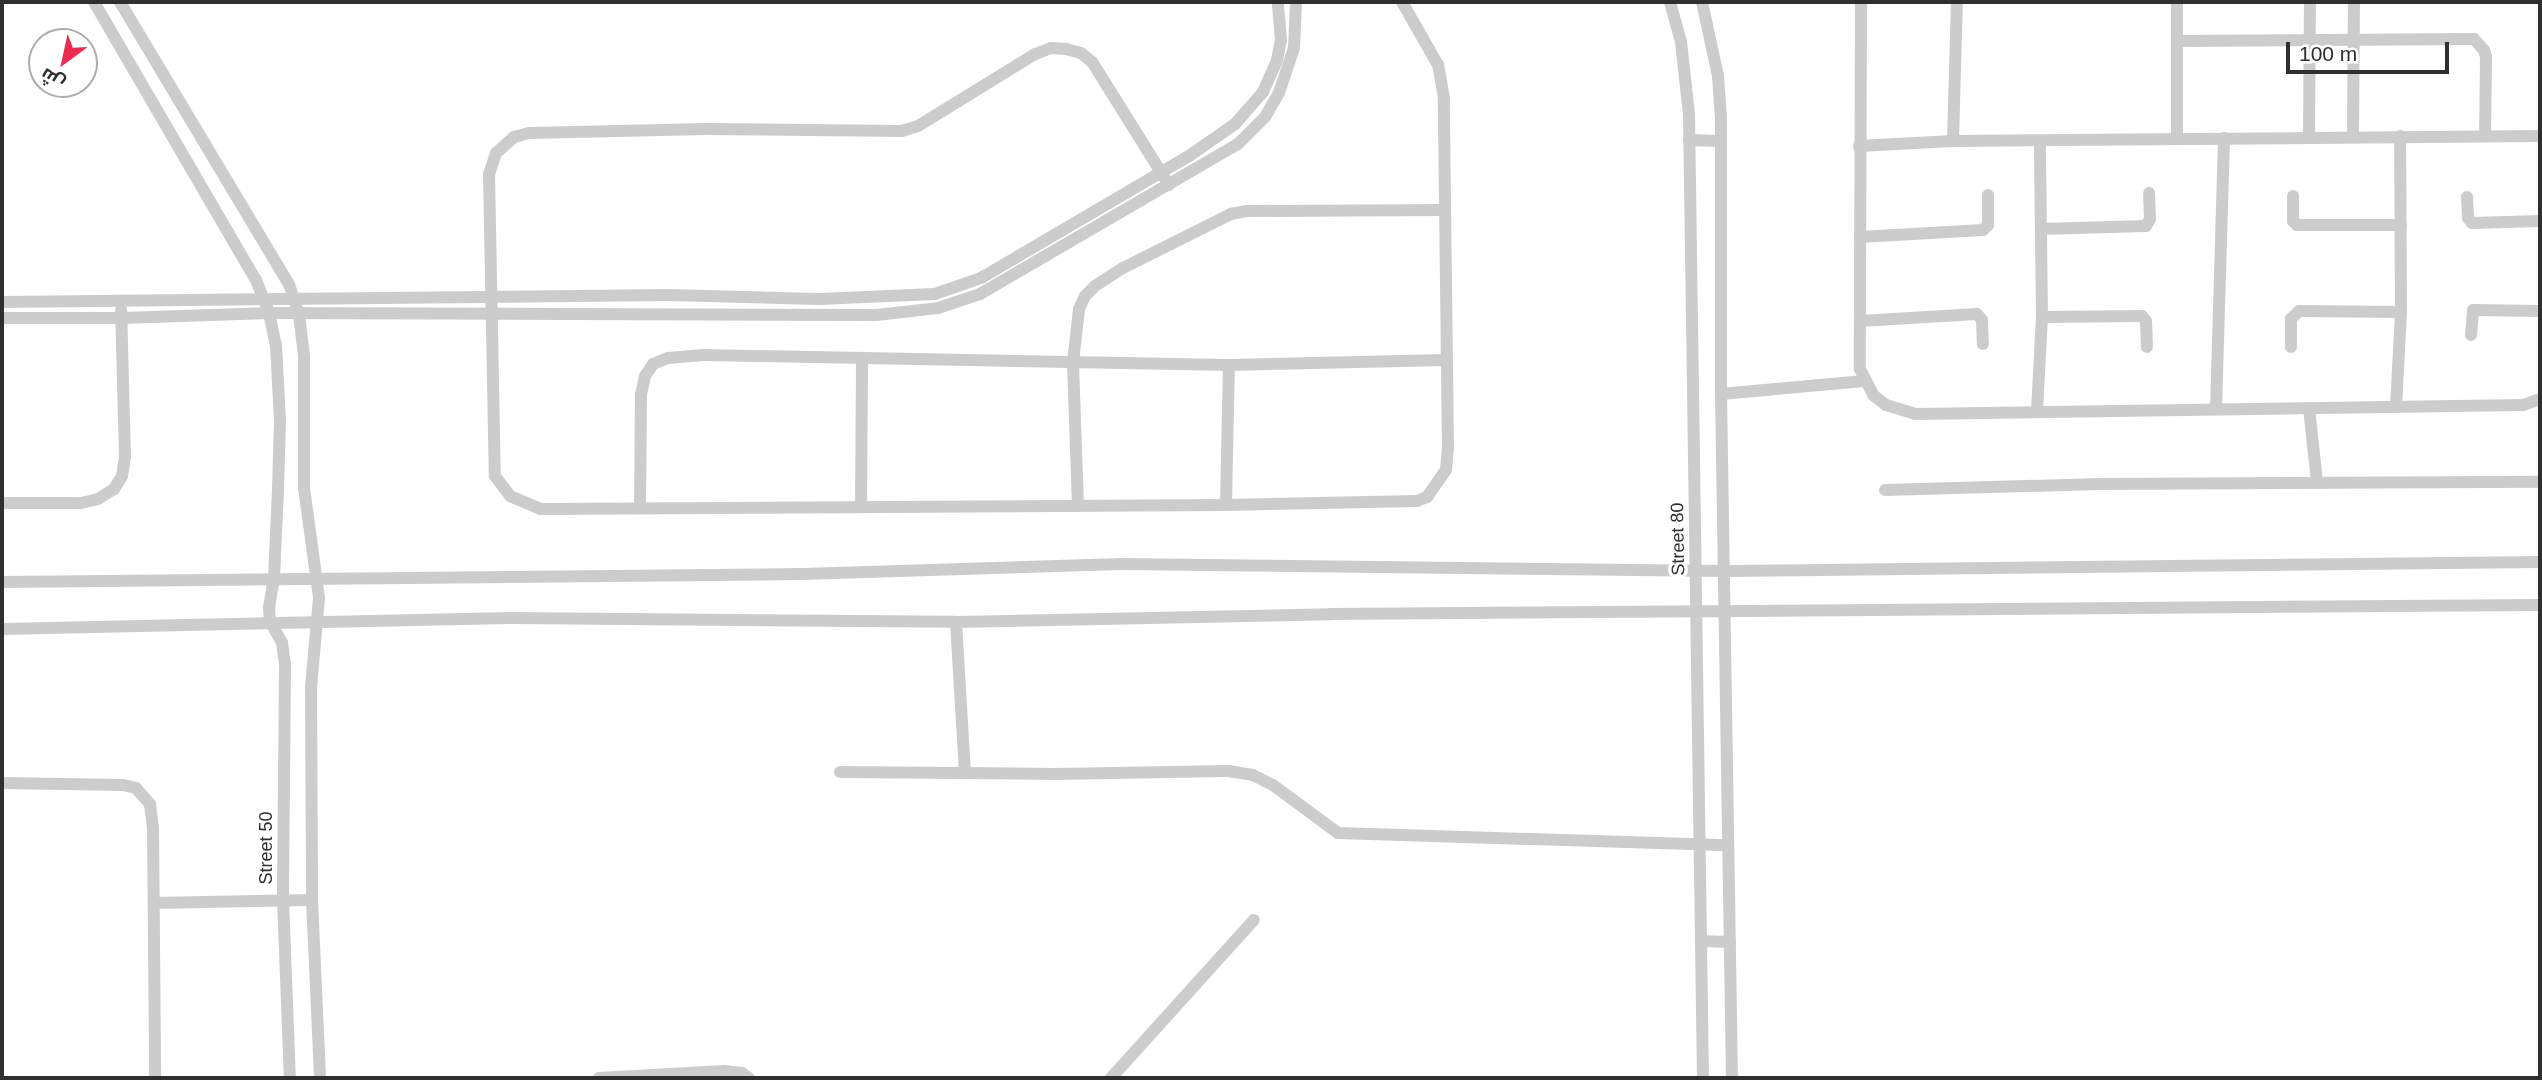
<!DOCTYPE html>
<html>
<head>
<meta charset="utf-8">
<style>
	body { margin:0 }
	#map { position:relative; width:2542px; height:1080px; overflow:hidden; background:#fff; font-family:Helvetica,Cairo,sans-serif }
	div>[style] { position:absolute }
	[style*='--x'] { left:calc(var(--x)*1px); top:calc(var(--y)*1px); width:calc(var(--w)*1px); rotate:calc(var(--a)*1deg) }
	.minor>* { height:12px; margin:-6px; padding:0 6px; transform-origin:6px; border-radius:6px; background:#ccc }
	span { translate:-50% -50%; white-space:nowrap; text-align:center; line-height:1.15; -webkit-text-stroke:7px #fff; paint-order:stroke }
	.street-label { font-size:18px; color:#2f2f2f }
	.frame { position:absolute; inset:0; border:4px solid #2f2f2f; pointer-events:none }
	.north { position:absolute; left:28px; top:28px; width:70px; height:70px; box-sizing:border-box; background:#fff; border:2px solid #acacac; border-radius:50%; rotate:213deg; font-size:19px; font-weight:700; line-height:28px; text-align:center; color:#2f2f2f }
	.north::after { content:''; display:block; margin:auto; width:24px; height:32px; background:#ed2b51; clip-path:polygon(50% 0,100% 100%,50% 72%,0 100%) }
	.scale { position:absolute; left:2286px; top:42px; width:163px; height:32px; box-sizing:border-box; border:4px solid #2f2f2f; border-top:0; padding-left:9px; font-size:21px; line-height:24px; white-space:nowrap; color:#2f2f2f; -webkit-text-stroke:5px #fff; paint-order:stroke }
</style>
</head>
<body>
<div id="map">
	<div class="minor">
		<i style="--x:94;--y:2;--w:322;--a:59.8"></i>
		<i style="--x:256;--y:280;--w:35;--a:68"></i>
		<i style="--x:269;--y:313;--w:33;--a:78"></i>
		<i style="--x:276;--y:345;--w:77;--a:87"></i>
		<i style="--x:280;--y:422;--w:68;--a:91.7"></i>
		<i style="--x:278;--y:490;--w:87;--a:92.6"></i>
		<i style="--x:274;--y:577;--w:30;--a:99"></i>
		<i style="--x:269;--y:607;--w:14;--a:86"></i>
		<i style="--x:270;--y:621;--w:25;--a:61"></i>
		<i style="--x:282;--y:643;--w:22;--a:82"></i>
		<i style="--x:285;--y:665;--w:234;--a:90.5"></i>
		<i style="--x:283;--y:899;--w:179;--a:87.8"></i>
		<i style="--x:120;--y:2;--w:329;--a:59.1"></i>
		<i style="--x:289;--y:284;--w:32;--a:72"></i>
		<i style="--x:299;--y:314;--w:42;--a:83.2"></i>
		<i style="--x:304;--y:356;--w:132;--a:90"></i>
		<i style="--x:304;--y:488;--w:111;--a:82.2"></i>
		<i style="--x:319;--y:598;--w:90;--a:95.1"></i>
		<i style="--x:311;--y:688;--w:212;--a:89.7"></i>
		<i style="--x:312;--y:900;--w:178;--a:87.4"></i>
		<i style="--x:1670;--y:2;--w:41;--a:74.6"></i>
		<i style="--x:1681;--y:42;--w:72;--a:83.7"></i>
		<i style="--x:1689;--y:114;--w:964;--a:89.17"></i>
		<i style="--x:1702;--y:2;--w:76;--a:77.8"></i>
		<i style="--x:1718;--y:76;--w:39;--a:86"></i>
		<i style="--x:1721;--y:115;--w:279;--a:90"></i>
		<i style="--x:1721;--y:394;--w:684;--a:89.08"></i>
		<i style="--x:1861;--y:2;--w:367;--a:90.2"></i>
		<i style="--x:1860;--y:369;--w:29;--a:63"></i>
		<i style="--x:1873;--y:395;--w:16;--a:38"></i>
		<i style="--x:1886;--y:405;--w:31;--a:17"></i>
		<i style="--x:1916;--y:414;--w:607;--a:-0.85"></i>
		<i style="--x:2523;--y:405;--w:18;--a:-19"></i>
		<i style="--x:2177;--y:2;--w:137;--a:90"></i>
		<i style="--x:2178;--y:41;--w:296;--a:-0.4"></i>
		<i style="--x:2474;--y:39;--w:15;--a:48"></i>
		<i style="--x:2484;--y:50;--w:7;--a:74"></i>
		<i style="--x:2486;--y:57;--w:78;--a:90.7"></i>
		<i style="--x:2309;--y:137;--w:135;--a:-89.6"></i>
		<i style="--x:2353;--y:137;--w:135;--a:-89.6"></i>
		<i style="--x:1689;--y:140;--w:32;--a:2"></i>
		<i style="--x:1953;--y:141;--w:139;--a:-88.4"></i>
		<i style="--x:1859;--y:146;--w:94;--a:-3"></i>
		<i style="--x:1953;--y:141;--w:587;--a:-0.49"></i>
		<i style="--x:1169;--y:185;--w:145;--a:-122"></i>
		<i style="--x:1092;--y:62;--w:14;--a:-141"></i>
		<i style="--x:1081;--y:53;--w:16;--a:-165"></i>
		<i style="--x:1066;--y:49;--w:15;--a:-176"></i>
		<i style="--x:1051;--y:48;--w:17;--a:159"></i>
		<i style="--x:1035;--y:54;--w:137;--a:148.4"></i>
		<i style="--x:918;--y:126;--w:17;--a:163"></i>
		<i style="--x:902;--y:131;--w:196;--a:-179.4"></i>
		<i style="--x:706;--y:129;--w:177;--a:178.7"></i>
		<i style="--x:529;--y:133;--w:16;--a:165"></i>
		<i style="--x:514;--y:137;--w:24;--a:138"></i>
		<i style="--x:496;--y:153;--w:22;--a:108"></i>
		<i style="--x:489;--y:174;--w:302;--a:88.9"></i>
		<i style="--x:495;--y:476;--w:25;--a:53"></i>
		<i style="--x:510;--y:496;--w:33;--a:23"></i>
		<i style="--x:540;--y:509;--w:686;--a:-0.33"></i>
		<i style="--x:1226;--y:505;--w:191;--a:-1.2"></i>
		<i style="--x:1417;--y:501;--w:11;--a:-22"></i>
		<i style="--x:1427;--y:497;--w:33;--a:-55"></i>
		<i style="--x:1446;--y:470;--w:22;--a:-85"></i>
		<i style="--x:1448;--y:448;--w:350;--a:-90.7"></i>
		<i style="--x:1444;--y:98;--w:34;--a:-100"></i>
		<i style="--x:1438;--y:65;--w:73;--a:-119.7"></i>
		<i style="--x:2293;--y:196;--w:25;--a:90"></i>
		<i style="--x:2293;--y:221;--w:6;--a:45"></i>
		<i style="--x:2297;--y:225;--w:104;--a:0"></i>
		<i style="--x:2467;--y:197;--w:21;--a:87"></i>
		<i style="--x:2468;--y:218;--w:6;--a:51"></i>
		<i style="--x:2472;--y:223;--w:68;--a:-1.7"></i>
		<i style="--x:2041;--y:229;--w:105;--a:-1.6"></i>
		<i style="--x:2146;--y:226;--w:8;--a:-60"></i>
		<i style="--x:2150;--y:219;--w:26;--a:-92"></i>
		<i style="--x:1860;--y:237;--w:123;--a:-3.3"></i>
		<i style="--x:1983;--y:230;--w:7;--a:-45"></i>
		<i style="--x:1988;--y:225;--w:30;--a:-90"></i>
		<i style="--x:2;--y:302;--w:667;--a:-0.6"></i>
		<i style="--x:669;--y:295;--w:150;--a:1.5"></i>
		<i style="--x:819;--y:299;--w:116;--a:-2.5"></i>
		<i style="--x:935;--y:294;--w:49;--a:-19.2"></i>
		<i style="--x:981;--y:278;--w:241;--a:-30.4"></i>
		<i style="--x:1189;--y:156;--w:56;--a:-34.8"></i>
		<i style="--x:1235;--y:124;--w:43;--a:-48.8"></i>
		<i style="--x:1263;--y:92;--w:35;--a:-66"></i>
		<i style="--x:1277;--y:60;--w:20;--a:-79"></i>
		<i style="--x:1281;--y:40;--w:38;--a:-95"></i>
		<i style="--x:2042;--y:317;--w:100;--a:-0.6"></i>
		<i style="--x:2142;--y:316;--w:6;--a:51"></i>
		<i style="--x:2146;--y:321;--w:26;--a:88"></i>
		<i style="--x:2;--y:318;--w:120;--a:0"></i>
		<i style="--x:122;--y:318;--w:147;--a:-1.9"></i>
		<i style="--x:269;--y:313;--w:607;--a:0.19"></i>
		<i style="--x:876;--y:315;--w:62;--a:-6.4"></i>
		<i style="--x:938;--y:308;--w:44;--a:-18.4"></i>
		<i style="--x:980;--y:294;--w:298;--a:-30.2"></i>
		<i style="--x:1238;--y:144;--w:38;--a:-45"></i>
		<i style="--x:1265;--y:117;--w:28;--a:-60"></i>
		<i style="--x:1279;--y:93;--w:47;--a:-71.6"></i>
		<i style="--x:1294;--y:48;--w:46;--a:-87.5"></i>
		<i style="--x:1860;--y:321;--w:117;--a:-3.4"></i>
		<i style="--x:1977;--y:314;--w:8;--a:50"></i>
		<i style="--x:1982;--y:320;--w:24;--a:88"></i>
		<i style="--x:2471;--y:335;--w:25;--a:-85"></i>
		<i style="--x:2473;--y:310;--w:67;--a:0.9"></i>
		<i style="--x:2291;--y:347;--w:28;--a:-90"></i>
		<i style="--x:2291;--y:319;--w:11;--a:-45"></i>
		<i style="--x:2299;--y:311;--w:102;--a:0.6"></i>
		<i style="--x:1721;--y:394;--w:144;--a:-5.2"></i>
		<i style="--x:2396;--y:407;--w:95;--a:-87"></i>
		<i style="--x:2401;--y:312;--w:176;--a:-90.3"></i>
		<i style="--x:2309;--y:408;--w:74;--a:83.8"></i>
		<i style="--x:2216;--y:409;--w:271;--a:-88.3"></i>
		<i style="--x:2037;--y:411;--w:94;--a:-87"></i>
		<i style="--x:2042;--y:317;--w:175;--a:-90.7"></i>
		<i style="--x:1885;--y:490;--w:215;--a:-1.6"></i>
		<i style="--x:2100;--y:484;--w:440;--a:-0.3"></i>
		<i style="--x:2;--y:503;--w:79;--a:0"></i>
		<i style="--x:81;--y:503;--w:17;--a:-13"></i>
		<i style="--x:98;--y:499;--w:19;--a:-32"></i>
		<i style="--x:114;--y:489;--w:15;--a:-58"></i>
		<i style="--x:122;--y:476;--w:18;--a:-81"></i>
		<i style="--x:125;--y:458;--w:148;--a:-91.5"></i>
		<i style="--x:1226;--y:505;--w:140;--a:-88.8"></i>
		<i style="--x:1078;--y:506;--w:144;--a:-92"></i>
		<i style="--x:1073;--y:362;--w:53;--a:-83.5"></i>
		<i style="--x:1079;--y:309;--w:14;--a:-65"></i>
		<i style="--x:1085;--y:296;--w:14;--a:-45"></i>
		<i style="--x:1095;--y:286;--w:33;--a:-33"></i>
		<i style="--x:1123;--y:268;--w:121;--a:-26.6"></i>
		<i style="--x:1231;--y:214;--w:16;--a:-11"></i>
		<i style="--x:1247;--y:211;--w:197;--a:-0.3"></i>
		<i style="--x:861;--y:507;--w:147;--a:-89.6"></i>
		<i style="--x:640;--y:508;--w:114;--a:-89.5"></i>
		<i style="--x:641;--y:394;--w:18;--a:-77"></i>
		<i style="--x:645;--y:376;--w:14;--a:-56"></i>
		<i style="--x:653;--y:364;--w:16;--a:-22"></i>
		<i style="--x:668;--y:358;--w:35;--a:-5"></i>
		<i style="--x:703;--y:355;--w:526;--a:1.09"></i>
		<i style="--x:1229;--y:365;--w:217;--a:-1.3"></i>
		<i style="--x:2;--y:582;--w:800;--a:-0.57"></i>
		<i style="--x:802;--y:574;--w:319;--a:-1.8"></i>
		<i style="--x:1121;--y:564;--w:604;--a:0.66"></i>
		<i style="--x:1725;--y:571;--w:815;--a:-0.63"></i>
		<i style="--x:956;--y:622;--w:150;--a:86.6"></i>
		<i style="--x:2;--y:629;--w:510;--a:-1.24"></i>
		<i style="--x:512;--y:618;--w:444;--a:0.5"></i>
		<i style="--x:956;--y:622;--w:375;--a:-1.2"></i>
		<i style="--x:1331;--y:614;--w:1209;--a:-0.43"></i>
		<i style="--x:840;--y:772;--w:215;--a:0.5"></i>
		<i style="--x:1055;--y:774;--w:173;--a:-1"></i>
		<i style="--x:1228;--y:771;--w:25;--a:9"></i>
		<i style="--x:1253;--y:775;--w:22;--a:27"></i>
		<i style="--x:1273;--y:785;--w:81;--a:36.4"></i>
		<i style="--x:1338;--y:833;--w:390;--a:1.8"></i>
		<i style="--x:2;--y:783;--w:121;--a:0.9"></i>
		<i style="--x:123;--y:785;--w:13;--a:13"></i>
		<i style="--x:136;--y:788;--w:21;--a:49"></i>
		<i style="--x:150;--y:804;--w:23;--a:83"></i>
		<i style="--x:153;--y:827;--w:251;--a:89.5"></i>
		<i style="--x:154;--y:903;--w:158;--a:-1.1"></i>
		<i style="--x:1701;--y:941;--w:29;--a:2"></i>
		<i style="--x:599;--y:1078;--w:125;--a:-3.2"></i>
		<i style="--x:724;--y:1071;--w:18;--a:6"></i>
		<i style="--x:742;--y:1073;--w:9;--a:36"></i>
		<i style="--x:1111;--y:1078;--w:213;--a:-47.9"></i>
	</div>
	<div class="street-label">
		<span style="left:1678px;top:539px;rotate:-91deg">Street 80</span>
		<span style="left:266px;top:848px;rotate:-90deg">Street 50</span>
	</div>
	<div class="frame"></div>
	<div class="north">ش</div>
	<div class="scale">100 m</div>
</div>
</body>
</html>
